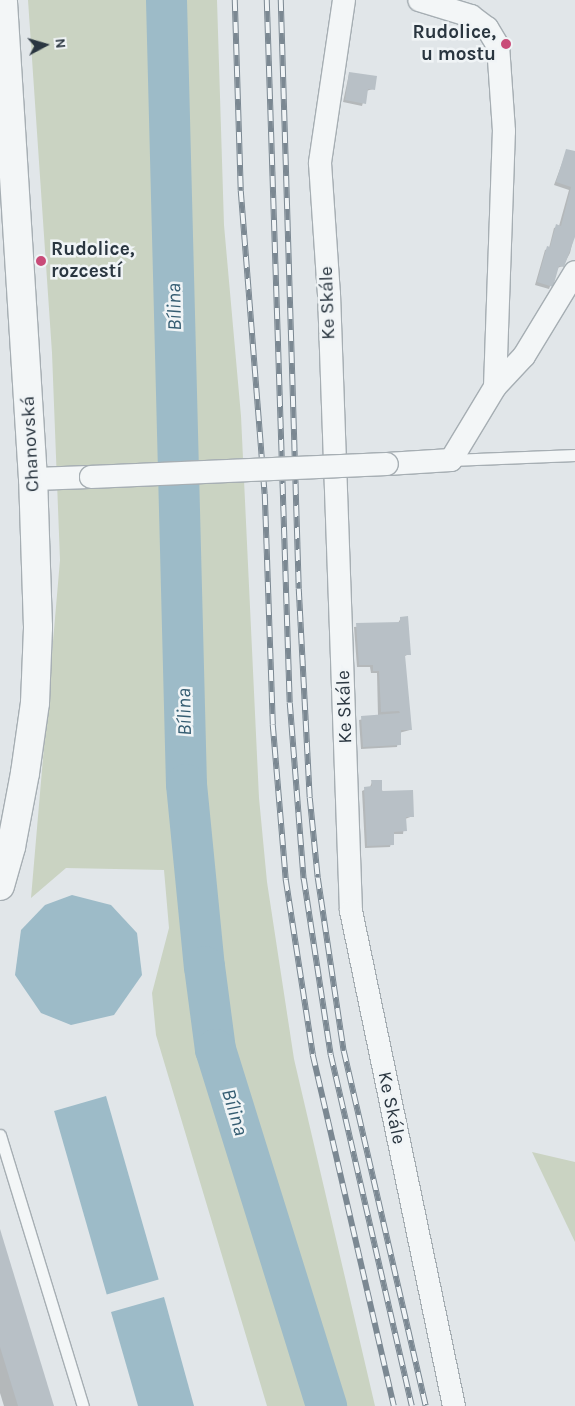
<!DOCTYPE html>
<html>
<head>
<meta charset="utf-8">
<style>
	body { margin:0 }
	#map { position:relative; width:575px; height:1406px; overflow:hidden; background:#e1e6e9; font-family:Karla,sans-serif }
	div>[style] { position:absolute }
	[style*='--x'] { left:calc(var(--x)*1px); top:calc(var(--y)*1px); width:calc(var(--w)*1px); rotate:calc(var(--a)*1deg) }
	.green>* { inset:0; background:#cad3c2 }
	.water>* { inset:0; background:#9dbbc8; transform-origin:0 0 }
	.shadow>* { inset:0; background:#0003 }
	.river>* { height:41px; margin:-20.5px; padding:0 20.5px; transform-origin:20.5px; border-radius:20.5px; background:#9dbbc8 }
	.building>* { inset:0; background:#b8c0c6 }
	.roads { filter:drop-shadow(1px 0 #a6aeb3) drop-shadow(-1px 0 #a6aeb3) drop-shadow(0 1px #a6aeb3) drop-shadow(0 -1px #a6aeb3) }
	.service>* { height:11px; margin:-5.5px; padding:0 5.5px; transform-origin:5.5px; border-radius:5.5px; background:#f3f6f7 }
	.minor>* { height:22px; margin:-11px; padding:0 11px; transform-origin:11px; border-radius:11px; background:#f3f6f7 }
	.tertiary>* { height:28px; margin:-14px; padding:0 14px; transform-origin:14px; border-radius:14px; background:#f3f6f7 }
	.rail>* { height:5.5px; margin-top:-2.75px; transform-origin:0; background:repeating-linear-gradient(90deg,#f0f4f6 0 11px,#7b8892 0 22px); box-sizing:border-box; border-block:1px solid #7b8892 }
	.bridges { filter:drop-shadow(1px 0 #a6aeb3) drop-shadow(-1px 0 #a6aeb3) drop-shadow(0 1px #a6aeb3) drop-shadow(0 -1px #a6aeb3) }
	.minor-bridge>* { height:22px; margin:-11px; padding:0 11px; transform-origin:11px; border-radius:11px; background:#f3f6f7 }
	.dots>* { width:14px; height:14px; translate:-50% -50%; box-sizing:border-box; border:2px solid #f0f4f6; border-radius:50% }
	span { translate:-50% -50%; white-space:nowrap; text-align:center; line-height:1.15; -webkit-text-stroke:5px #f0f4f6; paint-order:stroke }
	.poi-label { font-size:19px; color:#2a3640; font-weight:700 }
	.right { translate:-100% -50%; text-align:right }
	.left { translate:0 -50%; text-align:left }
	.street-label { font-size:19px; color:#2a3640 }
	.water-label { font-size:20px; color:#355d72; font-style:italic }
	.north { position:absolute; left:20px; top:20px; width:50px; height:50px; -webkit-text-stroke:4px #f0f4f6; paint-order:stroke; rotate:84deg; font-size:14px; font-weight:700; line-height:20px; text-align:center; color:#2a3640 }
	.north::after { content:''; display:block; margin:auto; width:18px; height:22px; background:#2a3640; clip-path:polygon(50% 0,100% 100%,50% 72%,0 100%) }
</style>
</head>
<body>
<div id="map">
	<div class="green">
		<i style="clip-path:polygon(28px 0,217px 0,224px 225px,241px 416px,259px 798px,267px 882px,294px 1059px,375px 1406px,267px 1406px,156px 1035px,152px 993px,169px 928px,164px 870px,66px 868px,31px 898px,60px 560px,52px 353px)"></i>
		<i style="clip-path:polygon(532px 1152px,575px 1162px,575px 1242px)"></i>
	</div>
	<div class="water">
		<i style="clip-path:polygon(72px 895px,111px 905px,137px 933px,142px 975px,114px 1015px,71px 1025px,41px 1013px,15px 975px,21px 930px,45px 905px)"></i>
		<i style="left:106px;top:1096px;width:191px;height:54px;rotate:74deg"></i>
		<i style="clip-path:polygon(164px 1297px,194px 1406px,138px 1406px,111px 1312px)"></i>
	</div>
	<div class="shadow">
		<i style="clip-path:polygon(349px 74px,373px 89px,366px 91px,362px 106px,343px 102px)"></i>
		<i style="clip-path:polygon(567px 150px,575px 153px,575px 232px,570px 253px,563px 266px,557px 268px,549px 289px,535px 285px,545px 250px,549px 248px,554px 228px,559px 226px,569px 190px,554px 185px)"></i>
		<i style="clip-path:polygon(401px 618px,409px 654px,403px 657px,410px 730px,399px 733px,397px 747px,361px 749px,359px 720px,378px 716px,377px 673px,371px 673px,370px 667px,357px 667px,354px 627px,398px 623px)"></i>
		<i style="clip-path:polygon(372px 782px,413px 816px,405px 819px,403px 834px,393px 834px,390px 847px,365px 848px,362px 791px,370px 787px)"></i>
		<i style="clip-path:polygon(0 1232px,53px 1406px,4px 1406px,0 1393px)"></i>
	</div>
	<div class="river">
		<i style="--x:166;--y:0;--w:784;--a:88.54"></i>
		<i style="--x:186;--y:784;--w:183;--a:84.4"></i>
		<i style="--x:204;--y:966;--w:84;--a:82.5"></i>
		<i style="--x:215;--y:1049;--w:374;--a:72.7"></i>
	</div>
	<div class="building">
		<i style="clip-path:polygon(349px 72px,377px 76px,375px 90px,368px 89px,366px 104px,345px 100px)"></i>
		<i style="clip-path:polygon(566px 149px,575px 151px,575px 237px,564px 267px,559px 266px,553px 287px,537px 282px,547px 246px,550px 247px,556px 224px,561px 226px,571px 187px,556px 182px)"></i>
		<i style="clip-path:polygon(408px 616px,411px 655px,405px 655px,412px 730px,401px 730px,401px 745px,363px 747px,361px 716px,400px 713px,399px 711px,381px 712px,379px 671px,373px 671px,373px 665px,359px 665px,356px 623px,400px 622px,400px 617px)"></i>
		<i style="clip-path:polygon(371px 780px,382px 780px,382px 791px,413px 790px,414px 817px,406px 817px,407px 831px,394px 832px,394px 845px,367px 846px,364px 787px,372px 786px)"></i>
		<i style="clip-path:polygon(0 1229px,54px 1406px,18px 1406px,0 1347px)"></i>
	</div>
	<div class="roads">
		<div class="service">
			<i style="--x:451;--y:460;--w:124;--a:-2.3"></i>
			<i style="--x:0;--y:1135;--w:283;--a:73"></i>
		</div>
		<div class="minor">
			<i style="--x:344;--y:0;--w:165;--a:98.4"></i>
			<i style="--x:320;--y:163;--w:131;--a:86.1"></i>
			<i style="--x:329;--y:294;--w:617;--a:87.96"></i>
			<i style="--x:351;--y:911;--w:506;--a:78.25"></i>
			<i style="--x:495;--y:387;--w:42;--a:-46.9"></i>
			<i style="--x:524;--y:356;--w:98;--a:-58.7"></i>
			<i style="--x:387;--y:464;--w:64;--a:-3.6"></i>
			<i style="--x:451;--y:460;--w:85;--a:-58.9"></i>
			<i style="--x:495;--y:387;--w:256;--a:-88"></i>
			<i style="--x:504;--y:131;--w:85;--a:-94"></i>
			<i style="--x:498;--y:46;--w:21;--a:-121"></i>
			<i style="--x:487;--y:28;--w:20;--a:-143"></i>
			<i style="--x:471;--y:16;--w:54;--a:-162.9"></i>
			<i style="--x:33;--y:479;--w:58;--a:-2"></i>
		</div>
		<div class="tertiary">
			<i style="--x:0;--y:886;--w:41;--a:-74.2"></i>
			<i style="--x:11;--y:847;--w:75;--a:-79.3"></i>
			<i style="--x:25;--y:773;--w:71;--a:-81.9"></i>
			<i style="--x:35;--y:703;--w:76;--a:-87.7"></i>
			<i style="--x:38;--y:627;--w:148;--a:-91.9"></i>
			<i style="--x:33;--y:479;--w:480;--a:-93.6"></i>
		</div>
	</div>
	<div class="rail">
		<i style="--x:235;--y:0;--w:191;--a:88.2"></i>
		<i style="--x:241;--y:191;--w:304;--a:85.5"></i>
		<i style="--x:265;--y:494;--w:231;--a:88"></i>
		<i style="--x:273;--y:725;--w:156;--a:85.2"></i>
		<i style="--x:286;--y:880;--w:177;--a:81.2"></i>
		<i style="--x:313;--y:1055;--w:360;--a:77"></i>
		<i style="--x:267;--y:0;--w:703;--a:88.13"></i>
		<i style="--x:290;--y:703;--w:177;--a:85.5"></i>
		<i style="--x:304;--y:879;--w:178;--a:81.3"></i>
		<i style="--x:331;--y:1055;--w:360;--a:77"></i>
		<i style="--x:281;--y:0;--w:589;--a:88.25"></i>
		<i style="--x:299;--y:589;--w:209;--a:87"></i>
		<i style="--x:310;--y:798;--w:80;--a:84.3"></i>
		<i style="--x:318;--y:878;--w:175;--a:81.5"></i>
		<i style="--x:344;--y:1051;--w:364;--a:77"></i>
	</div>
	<div class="bridges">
		<div class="minor-bridge">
			<i style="--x:91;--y:477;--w:296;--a:-2.5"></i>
		</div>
	</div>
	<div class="dots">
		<i style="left:506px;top:44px;background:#c94b78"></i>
		<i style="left:41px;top:261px;background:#c94b78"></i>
	</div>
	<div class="poi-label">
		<span class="right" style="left:496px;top:44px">Rudolice,<br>u mostu</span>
		<span class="left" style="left:51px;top:261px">Rudolice,<br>rozcestí</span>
	</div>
	<div class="street-label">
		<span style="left:328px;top:303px;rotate:-92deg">Ke Skále</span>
		<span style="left:31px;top:444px;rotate:-93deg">Chanovská</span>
		<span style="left:345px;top:707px;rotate:-92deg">Ke Skále</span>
		<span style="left:391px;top:1108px;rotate:78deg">Ke Skále</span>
	</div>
	<div class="water-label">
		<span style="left:174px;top:307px;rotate:-91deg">Bílina</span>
		<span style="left:184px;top:712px;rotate:-91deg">Bílina</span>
		<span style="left:235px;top:1112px;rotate:73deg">Bílina</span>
	</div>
	<div class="north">N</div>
</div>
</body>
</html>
